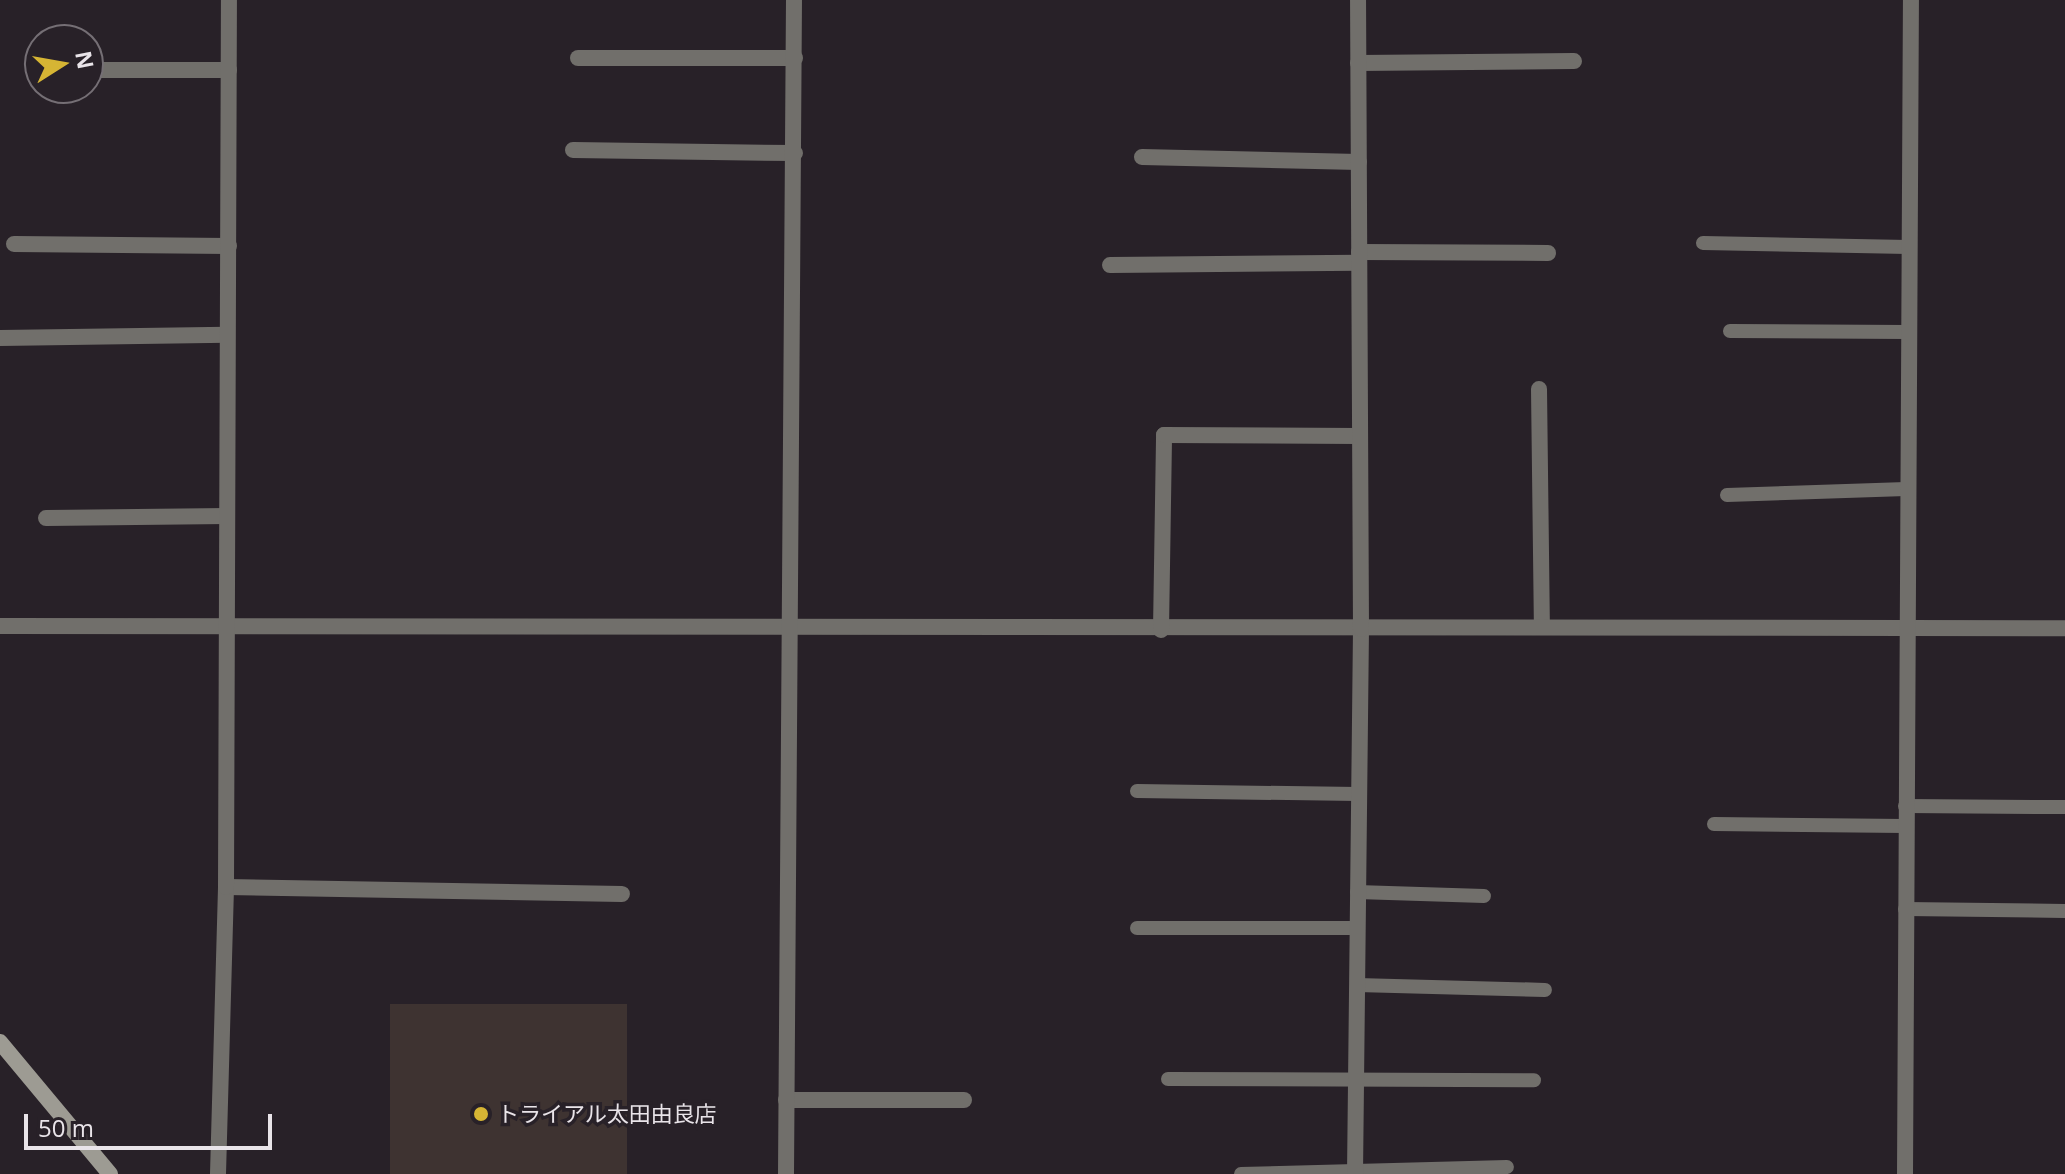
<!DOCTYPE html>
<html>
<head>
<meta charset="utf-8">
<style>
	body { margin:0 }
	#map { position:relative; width:2065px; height:1174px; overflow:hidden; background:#282128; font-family:"Open Sans","Noto Sans JP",sans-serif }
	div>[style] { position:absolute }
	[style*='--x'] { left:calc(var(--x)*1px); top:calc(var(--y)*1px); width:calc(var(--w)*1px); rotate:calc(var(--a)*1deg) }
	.building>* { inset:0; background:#3e3331; transform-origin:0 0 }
	.service>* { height:14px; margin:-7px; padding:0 7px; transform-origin:7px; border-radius:7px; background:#716f6b }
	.minor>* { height:16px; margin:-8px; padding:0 8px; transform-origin:8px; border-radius:8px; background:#716f6b }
	.secondary>* { height:16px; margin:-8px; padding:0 8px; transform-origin:8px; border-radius:8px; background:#9d9b93 }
	.dots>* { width:22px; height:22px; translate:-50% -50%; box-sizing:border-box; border:4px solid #282128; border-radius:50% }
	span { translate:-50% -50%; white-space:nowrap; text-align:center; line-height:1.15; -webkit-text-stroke:7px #282128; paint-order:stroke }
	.poi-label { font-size:22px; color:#e9e4e9 }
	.left { translate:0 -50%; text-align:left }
	.north { position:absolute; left:24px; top:24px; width:80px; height:80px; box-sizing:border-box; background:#282128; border:2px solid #756f75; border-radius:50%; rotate:79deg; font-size:22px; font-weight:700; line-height:32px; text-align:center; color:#e9e4e9 }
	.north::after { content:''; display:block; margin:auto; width:28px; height:36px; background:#d6b534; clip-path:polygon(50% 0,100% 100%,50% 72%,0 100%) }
	.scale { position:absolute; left:24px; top:1114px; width:248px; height:36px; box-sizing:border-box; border:4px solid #e9e4e9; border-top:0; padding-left:10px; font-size:24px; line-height:28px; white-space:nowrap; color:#e9e4e9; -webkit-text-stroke:6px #282128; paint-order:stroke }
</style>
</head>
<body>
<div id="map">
	<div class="building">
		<i style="left:627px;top:1004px;width:170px;height:237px;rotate:90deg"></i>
	</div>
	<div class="service">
		<i style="--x:1703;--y:243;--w:205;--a:1.1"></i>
		<i style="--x:1730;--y:331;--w:177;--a:0.3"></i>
		<i style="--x:1727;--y:495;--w:179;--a:-1.9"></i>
		<i style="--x:1137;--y:791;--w:221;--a:0.8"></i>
		<i style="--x:1905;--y:806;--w:160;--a:0.4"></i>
		<i style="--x:1714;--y:824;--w:191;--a:0.6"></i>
		<i style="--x:1357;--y:892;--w:127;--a:1.8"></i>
		<i style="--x:1905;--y:909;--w:160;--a:0.7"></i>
		<i style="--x:1137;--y:928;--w:220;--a:0"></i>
		<i style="--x:1357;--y:985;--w:188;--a:1.5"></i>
		<i style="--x:1168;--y:1079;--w:366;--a:0.2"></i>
		<i style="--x:1241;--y:1174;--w:266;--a:-1.5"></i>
	</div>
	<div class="minor">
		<i style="--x:578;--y:58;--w:217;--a:0"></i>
		<i style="--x:1358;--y:63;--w:216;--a:-0.5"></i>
		<i style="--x:88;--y:70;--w:141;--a:0"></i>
		<i style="--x:573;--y:150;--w:222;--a:0.8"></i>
		<i style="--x:1142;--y:157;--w:217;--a:1.3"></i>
		<i style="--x:14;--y:244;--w:215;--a:0.5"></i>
		<i style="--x:1359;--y:252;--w:189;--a:0.3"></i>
		<i style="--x:1110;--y:265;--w:249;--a:-0.5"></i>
		<i style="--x:0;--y:338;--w:227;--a:-0.8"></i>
		<i style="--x:1539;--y:389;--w:237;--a:89.3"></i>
		<i style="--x:46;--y:518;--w:181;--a:-0.6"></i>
		<i style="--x:0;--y:626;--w:2065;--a:0.06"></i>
		<i style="--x:1161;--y:630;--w:195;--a:-89.1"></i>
		<i style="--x:1164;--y:435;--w:195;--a:0.3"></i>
		<i style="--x:226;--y:887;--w:396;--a:1"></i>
		<i style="--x:786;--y:1100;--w:178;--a:0"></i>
		<i style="--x:218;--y:1174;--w:287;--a:-88.4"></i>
		<i style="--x:226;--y:887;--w:887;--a:-89.81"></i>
		<i style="--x:786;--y:1174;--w:1174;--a:-89.61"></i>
		<i style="--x:1355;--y:1174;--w:545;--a:-89.37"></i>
		<i style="--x:1361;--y:629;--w:629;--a:-90.27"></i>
		<i style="--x:1905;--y:1174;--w:1174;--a:-89.71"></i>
	</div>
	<div class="secondary">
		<i style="--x:0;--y:1042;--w:172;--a:50.2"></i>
	</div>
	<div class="dots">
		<i style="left:481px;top:1114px;background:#d6b534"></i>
	</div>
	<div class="poi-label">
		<span class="left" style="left:497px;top:1114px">トライアル太田由良店</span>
	</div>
	<div class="north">N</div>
	<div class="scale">50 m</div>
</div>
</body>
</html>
